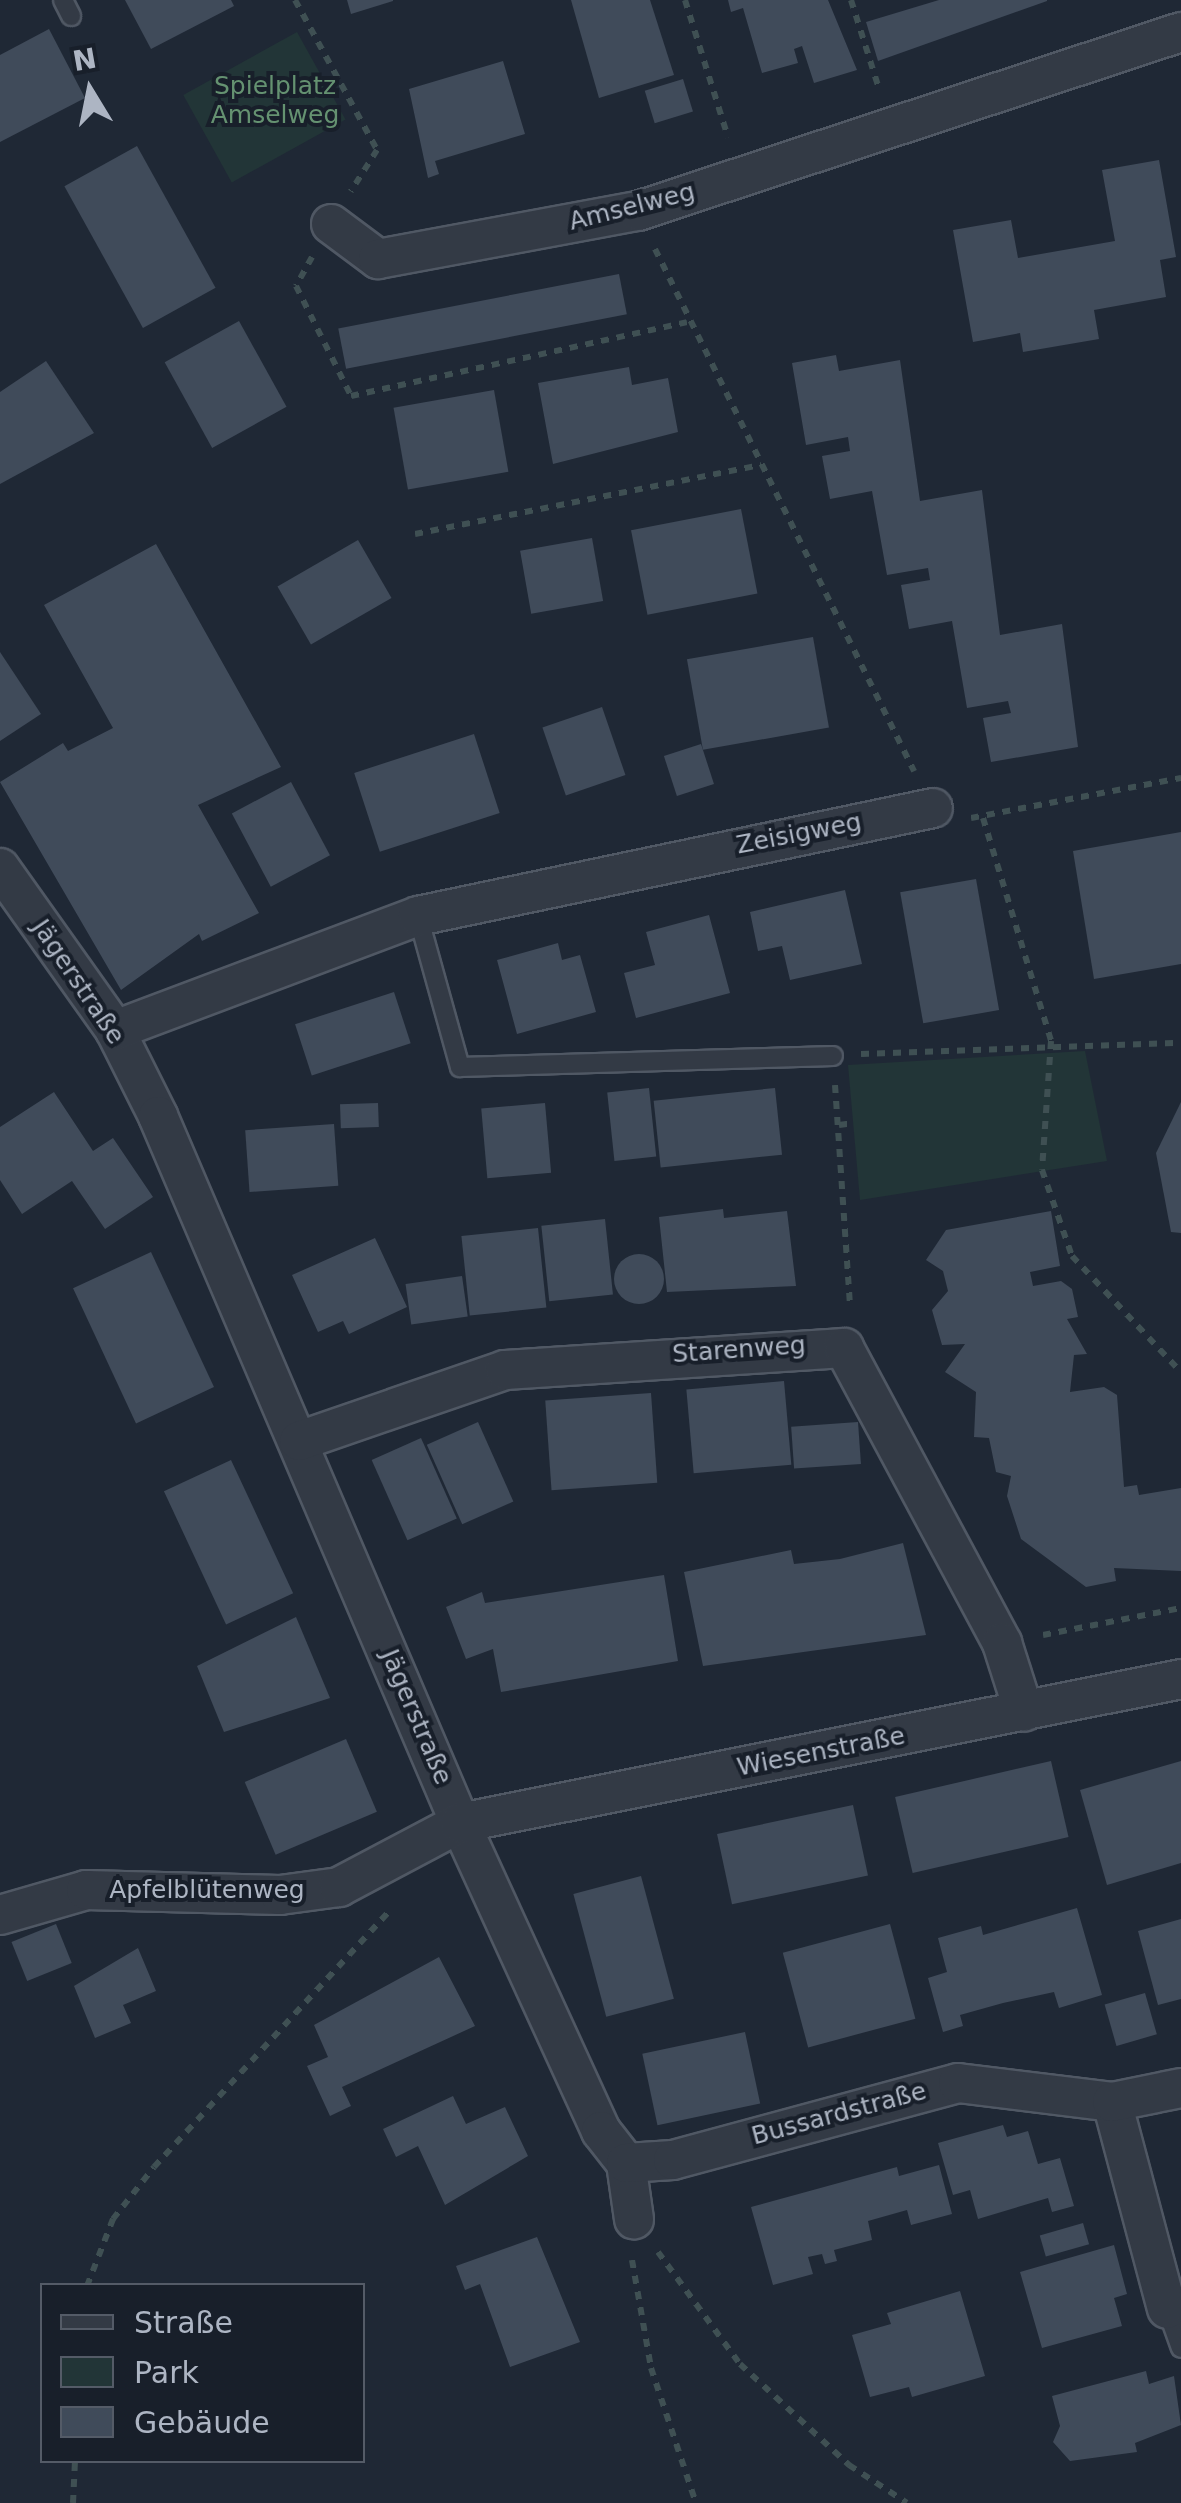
<!DOCTYPE html>
<html>
<head>
<meta charset="utf-8">
<style>
	body { margin:0 }
	#map { position:relative; width:1181px; height:2503px; overflow:hidden; background:#1f2835; font-family:"DejaVu Sans",sans-serif }
	div>[style] { position:absolute }
	[style*='--x'] { left:calc(var(--x)*1px); top:calc(var(--y)*1px); width:calc(var(--w)*1px); rotate:calc(var(--a)*1deg) }
	.green>* { inset:0; background:#223537; transform-origin:0 0 }
	.building>* { inset:0; background:#404b5a; transform-origin:0 0 }
	.round { border-radius:50% }
	.path>* { height:6px; margin-top:-3px; transform-origin:0; background:repeating-linear-gradient(90deg,#3f5053 0 8px,transparent 0 16px) }
	.roads { filter:drop-shadow(2px 0 #505864) drop-shadow(-2px 0 #505864) drop-shadow(0 2px #505864) drop-shadow(0 -2px #505864) }
	.lane>* { height:18px; margin:-9px; padding:0 9px; transform-origin:9px; border-radius:9px; background:#333a45 }
	.street>* { height:38px; margin:-19px; padding:0 19px; transform-origin:19px; border-radius:19px; background:#333a45 }
	span { translate:-50% -50%; white-space:nowrap; text-align:center; line-height:1.15; -webkit-text-stroke:8px #181f2a; paint-order:stroke }
	.park-label { font-size:25px; color:#659271 }
	.street-label { font-size:25px; color:#adb5c3 }
	.legend { position:absolute; left:40px; top:2283px; width:325px; height:180px; box-sizing:border-box; background:#181f2a; border:2px solid #545b67; margin:0; padding:12px 18px; list-style:none; font-size:30px; color:#adb5c3 }
	.legend li { display:flex; align-items:center; gap:20px; height:50px }
	.legend b { width:50px; border:2px solid #545b67 }
	.north { position:absolute; left:40px; top:40px; width:100px; height:100px; -webkit-text-stroke:8px #181f2a; paint-order:stroke; rotate:350deg; font-size:28px; font-weight:700; line-height:40px; text-align:center; color:#adb5c3 }
	.north::after { content:''; display:block; margin:auto; width:35px; height:45px; background:#adb5c3; clip-path:polygon(50% 0,100% 100%,50% 72%,0 100%) }
</style>
</head>
<body>
<div id="map">
	<div class="green">
		<i style="left:297px;top:32px;width:100px;height:130px;rotate:61deg"></i>
		<i style="clip-path:polygon(1085px 1051px,1107px 1161px,860px 1200px,848px 1065px)"></i>
	</div>
	<div class="building">
		<i style="clip-path:polygon(125px 0,231px 0,234px 6px,151px 49px)"></i>
		<i style="clip-path:polygon(347px 0,393px 0,393px 1px,351px 14px)"></i>
		<i style="clip-path:polygon(571px 0,650px 0,674px 75px,599px 98px)"></i>
		<i style="clip-path:polygon(728px 0,828px 0,857px 70px,814px 83px,802px 46px,794px 49px,798px 63px,762px 73px,743px 8px,731px 12px)"></i>
		<i style="clip-path:polygon(939px 0,1047px 0,1047px 1px,878px 61px,866px 22px)"></i>
		<i style="clip-path:polygon(49px 29px,85px 98px,0 142px,0 55px)"></i>
		<i style="clip-path:polygon(503px 61px,525px 134px,435px 161px,439px 174px,428px 178px,409px 89px)"></i>
		<i style="left:683px;top:79px;width:34px;height:40px;rotate:73deg"></i>
		<i style="left:137px;top:146px;width:162px;height:83px;rotate:61deg"></i>
		<i style="clip-path:polygon(1159px 160px,1176px 257px,1160px 260px,1166px 297px,1094px 310px,1099px 339px,1023px 352px,1020px 333px,973px 342px,953px 230px,1011px 220px,1018px 258px,1115px 241px,1102px 170px)"></i>
		<i style="left:619px;top:274px;width:41px;height:286px;rotate:79deg"></i>
		<i style="left:239px;top:321px;width:98px;height:85px;rotate:61deg"></i>
		<i style="clip-path:polygon(836px 355px,839px 371px,900px 360px,920px 501px,982px 490px,1000px 635px,1062px 624px,1078px 747px,991px 762px,983px 718px,1011px 713px,1008px 701px,967px 708px,952px 621px,909px 629px,901px 585px,930px 580px,928px 568px,887px 575px,872px 491px,830px 499px,822px 456px,850px 451px,848px 437px,806px 445px,792px 363px)"></i>
		<i style="clip-path:polygon(46px 361px,94px 433px,0 484px,0 392px)"></i>
		<i style="clip-path:polygon(629px 367px,632px 385px,668px 378px,678px 432px,553px 464px,538px 383px)"></i>
		<i style="left:494px;top:390px;width:83px;height:102px;rotate:80deg"></i>
		<i style="left:741px;top:509px;width:86px;height:112px;rotate:79deg"></i>
		<i style="left:592px;top:538px;width:64px;height:73px;rotate:80deg"></i>
		<i style="left:358px;top:540px;width:67px;height:93px;rotate:60deg"></i>
		<i style="clip-path:polygon(156px 544px,281px 767px,198px 805px,259px 913px,202px 941px,199px 934px,121px 990px,0 782px,63px 743px,68px 751px,113px 728px,44px 605px)"></i>
		<i style="left:813px;top:637px;width:92px;height:128px;rotate:80deg"></i>
		<i style="clip-path:polygon(0 652px,41px 714px,0 741px)"></i>
		<i style="left:602px;top:707px;width:72px;height:63px;rotate:71deg"></i>
		<i style="left:474px;top:734px;width:83px;height:126px;rotate:72deg"></i>
		<i style="left:701px;top:744px;width:42px;height:39px;rotate:72deg"></i>
		<i style="left:291px;top:782px;width:83px;height:67px;rotate:62deg"></i>
		<i style="clip-path:polygon(1181px 832px,1181px 964px,1094px 979px,1073px 851px)"></i>
		<i style="left:976px;top:879px;width:133px;height:77px;rotate:80deg"></i>
		<i style="clip-path:polygon(845px 890px,862px 964px,790px 980px,782px 946px,758px 951px,750px 912px)"></i>
		<i style="clip-path:polygon(709px 915px,730px 993px,636px 1018px,624px 973px,655px 965px,646px 932px)"></i>
		<i style="clip-path:polygon(558px 943px,562px 960px,580px 955px,596px 1012px,517px 1034px,497px 960px)"></i>
		<i style="left:394px;top:992px;width:54px;height:104px;rotate:72deg"></i>
		<i style="left:649px;top:1088px;width:69px;height:42px;rotate:84deg"></i>
		<i style="left:775px;top:1088px;width:67px;height:122px;rotate:84deg"></i>
		<i style="clip-path:polygon(54px 1092px,93px 1151px,113px 1138px,153px 1197px,105px 1229px,72px 1181px,22px 1214px,0 1180px,0 1127px)"></i>
		<i style="clip-path:polygon(1181px 1102px,1181px 1233px,1171px 1232px,1156px 1153px)"></i>
		<i style="left:378px;top:1103px;width:24px;height:38px;rotate:88deg"></i>
		<i style="left:545px;top:1103px;width:70px;height:64px;rotate:85deg"></i>
		<i style="left:334px;top:1124px;width:62px;height:89px;rotate:86deg"></i>
		<i style="clip-path:polygon(723px 1209px,724px 1218px,787px 1211px,796px 1286px,667px 1292px,659px 1217px)"></i>
		<i style="clip-path:polygon(1051px 1211px,1060px 1266px,1030px 1272px,1033px 1286px,1061px 1281px,1072px 1289px,1078px 1317px,1067px 1319px,1087px 1354px,1074px 1355px,1070px 1392px,1104px 1387px,1117px 1395px,1124px 1487px,1137px 1485px,1139px 1495px,1181px 1488px,1181px 1571px,1114px 1568px,1116px 1581px,1086px 1587px,1021px 1539px,1007px 1496px,1011px 1476px,996px 1472px,989px 1438px,974px 1437px,976px 1392px,945px 1372px,965px 1344px,942px 1345px,932px 1310px,948px 1291px,943px 1271px,926px 1260px,946px 1230px)"></i>
		<i style="left:605px;top:1219px;width:76px;height:64px;rotate:84deg"></i>
		<i style="left:538px;top:1228px;width:80px;height:77px;rotate:84deg"></i>
		<i style="clip-path:polygon(375px 1238px,407px 1307px,349px 1334px,343px 1321px,318px 1332px,292px 1275px)"></i>
		<i style="left:151px;top:1252px;width:149px;height:86px;rotate:65deg"></i>
		<i class="round" style="left:614px;top:1254px;width:50px;height:50px"></i>
		<i style="left:462px;top:1276px;width:41px;height:57px;rotate:82deg"></i>
		<i style="left:784px;top:1381px;width:84px;height:98px;rotate:85deg"></i>
		<i style="left:651px;top:1393px;width:90px;height:106px;rotate:86deg"></i>
		<i style="left:478px;top:1422px;width:87px;height:56px;rotate:66deg"></i>
		<i style="left:858px;top:1422px;width:42px;height:67px;rotate:86deg"></i>
		<i style="left:421px;top:1438px;width:88px;height:54px;rotate:66deg"></i>
		<i style="left:231px;top:1460px;width:147px;height:74px;rotate:65deg"></i>
		<i style="clip-path:polygon(903px 1543px,926px 1635px,703px 1666px,684px 1572px,791px 1550px,794px 1564px,840px 1559px)"></i>
		<i style="clip-path:polygon(664px 1575px,678px 1661px,501px 1692px,493px 1649px,466px 1659px,446px 1607px,482px 1592px,485px 1603px)"></i>
		<i style="clip-path:polygon(296px 1617px,330px 1698px,224px 1732px,197px 1666px)"></i>
		<i style="left:346px;top:1739px;width:79px;height:110px;rotate:67deg"></i>
		<i style="left:1051px;top:1761px;width:78px;height:160px;rotate:77deg"></i>
		<i style="clip-path:polygon(1181px 1761px,1181px 1863px,1107px 1885px,1080px 1790px)"></i>
		<i style="left:853px;top:1805px;width:72px;height:139px;rotate:78deg"></i>
		<i style="left:641px;top:1876px;width:127px;height:70px;rotate:75deg"></i>
		<i style="clip-path:polygon(1077px 1908px,1102px 1995px,1059px 2008px,1054px 1992px,1003px 2003px,960px 2015px,963px 2026px,943px 2032px,928px 1978px,947px 1972px,938px 1938px,981px 1926px,983px 1935px)"></i>
		<i style="clip-path:polygon(1181px 1919px,1181px 1999px,1158px 2005px,1138px 1931px)"></i>
		<i style="left:56px;top:1924px;width:42px;height:48px;rotate:68deg"></i>
		<i style="left:890px;top:1924px;width:98px;height:111px;rotate:75deg"></i>
		<i style="clip-path:polygon(138px 1948px,156px 1991px,123px 2005px,131px 2023px,95px 2038px,74px 1986px)"></i>
		<i style="clip-path:polygon(439px 1957px,475px 2026px,342px 2087px,351px 2106px,330px 2116px,307px 2066px,328px 2057px,314px 2025px)"></i>
		<i style="left:1145px;top:1993px;width:43px;height:42px;rotate:74deg"></i>
		<i style="left:745px;top:2032px;width:73px;height:105px;rotate:78deg"></i>
		<i style="clip-path:polygon(453px 2096px,466px 2124px,505px 2107px,528px 2156px,445px 2205px,418px 2146px,396px 2157px,383px 2129px)"></i>
		<i style="clip-path:polygon(1003px 2125px,1007px 2137px,1028px 2131px,1038px 2164px,1060px 2158px,1074px 2206px,1052px 2212px,1048px 2198px,978px 2219px,970px 2190px,953px 2195px,938px 2143px)"></i>
		<i style="clip-path:polygon(939px 2165px,952px 2214px,911px 2225px,907px 2210px,868px 2221px,872px 2240px,834px 2250px,837px 2261px,825px 2264px,822px 2254px,808px 2257px,813px 2274px,773px 2285px,751px 2207px,897px 2167px,899px 2176px)"></i>
		<i style="left:1083px;top:2223px;width:22px;height:45px;rotate:74deg"></i>
		<i style="clip-path:polygon(537px 2237px,580px 2342px,510px 2367px,480px 2284px,465px 2290px,456px 2266px)"></i>
		<i style="clip-path:polygon(1114px 2245px,1127px 2294px,1114px 2298px,1122px 2326px,1042px 2348px,1020px 2272px)"></i>
		<i style="clip-path:polygon(960px 2291px,985px 2376px,912px 2397px,909px 2387px,870px 2397px,852px 2335px,891px 2324px,887px 2313px)"></i>
		<i style="clip-path:polygon(1146px 2371px,1149px 2384px,1174px 2376px,1181px 2425px,1135px 2443px,1137px 2452px,1070px 2461px,1053px 2442px,1060px 2426px,1052px 2396px)"></i>
	</div>
	<div class="path">
		<i style="--x:295;--y:0;--w:171;--a:61.3"></i>
		<i style="--x:377;--y:150;--w:49;--a:122.4"></i>
		<i style="--x:685;--y:0;--w:144;--a:72.6"></i>
		<i style="--x:851;--y:0;--w:93;--a:72.5"></i>
		<i style="--x:655;--y:249;--w:583;--a:63.61"></i>
		<i style="--x:312;--y:257;--w:33;--a:119"></i>
		<i style="--x:296;--y:286;--w:123;--a:63.4"></i>
		<i style="--x:351;--y:396;--w:344;--a:-12.4"></i>
		<i style="--x:415;--y:534;--w:353;--a:-11.3"></i>
		<i style="--x:971;--y:818;--w:214;--a:-10.8"></i>
		<i style="--x:983;--y:818;--w:233;--a:73"></i>
		<i style="--x:1051;--y:1041;--w:129;--a:94"></i>
		<i style="--x:1042;--y:1170;--w:91;--a:70.8"></i>
		<i style="--x:1072;--y:1256;--w:159;--a:46.8"></i>
		<i style="--x:861;--y:1054;--w:320;--a:-2"></i>
		<i style="--x:835;--y:1085;--w:223;--a:86.1"></i>
		<i style="--x:839;--y:1125;--w:15;--a:-8"></i>
		<i style="--x:1043;--y:1635;--w:141;--a:-11.1"></i>
		<i style="--x:658;--y:2252;--w:139;--a:53.8"></i>
		<i style="--x:740;--y:2364;--w:149;--a:42.8"></i>
		<i style="--x:849;--y:2465;--w:69;--a:33.2"></i>
		<i style="--x:632;--y:2260;--w:110;--a:80"></i>
		<i style="--x:651;--y:2368;--w:142;--a:71.6"></i>
		<i style="--x:87;--y:2286;--w:72;--a:-68.8"></i>
		<i style="--x:113;--y:2219;--w:66;--a:-51.7"></i>
		<i style="--x:154;--y:2167;--w:350;--a:-47.4"></i>
		<i style="--x:73;--y:2503;--w:43;--a:-87.3"></i>
	</div>
	<div class="roads">
		<div class="lane">
			<i style="--x:63;--y:0;--w:18;--a:63"></i>
			<i style="--x:418;--y:916;--w:157;--a:74.5"></i>
			<i style="--x:460;--y:1067;--w:373;--a:-1.7"></i>
			<i style="--x:1167;--y:2309;--w:41;--a:70.3"></i>
		</div>
		<div class="street">
			<i style="--x:331;--y:224;--w:59;--a:36.7"></i>
			<i style="--x:378;--y:259;--w:264;--a:-10.5"></i>
			<i style="--x:638;--y:211;--w:572;--a:-18.24"></i>
			<i style="--x:0;--y:868;--w:199;--a:54.6"></i>
			<i style="--x:115;--y:1030;--w:96;--a:63.4"></i>
			<i style="--x:158;--y:1116;--w:769;--a:66.87"></i>
			<i style="--x:460;--y:1823;--w:339;--a:65.4"></i>
			<i style="--x:601;--y:2131;--w:41;--a:52"></i>
			<i style="--x:626;--y:2163;--w:57;--a:81.9"></i>
			<i style="--x:115;--y:1030;--w:324;--a:-20.6"></i>
			<i style="--x:418;--y:916;--w:526;--a:-11.84"></i>
			<i style="--x:299;--y:1441;--w:218;--a:-19"></i>
			<i style="--x:505;--y:1370;--w:340;--a:-3.7"></i>
			<i style="--x:844;--y:1348;--w:335;--a:61.8"></i>
			<i style="--x:1002;--y:1643;--w:72;--a:72.3"></i>
			<i style="--x:0;--y:1915;--w:90;--a:-16.2"></i>
			<i style="--x:86;--y:1890;--w:194;--a:1.5"></i>
			<i style="--x:280;--y:1895;--w:60;--a:-7.7"></i>
			<i style="--x:339;--y:1887;--w:137;--a:-27.9"></i>
			<i style="--x:460;--y:1823;--w:735;--a:-11.29"></i>
			<i style="--x:1112;--y:2102;--w:214;--a:75.1"></i>
			<i style="--x:626;--y:2163;--w:47;--a:-3.7"></i>
			<i style="--x:673;--y:2160;--w:295;--a:-15.1"></i>
			<i style="--x:958;--y:2083;--w:155;--a:7"></i>
			<i style="--x:1112;--y:2102;--w:70;--a:-11.5"></i>
		</div>
	</div>
	<div class="park-label">
		<span style="left:275px;top:101px">Spielplatz<br>Amselweg</span>
	</div>
	<div class="street-label">
		<span style="left:632px;top:207px;rotate:-14deg">Amselweg</span>
		<span style="left:799px;top:834px;rotate:-11deg">Zeisigweg</span>
		<span style="left:78px;top:982px;rotate:56deg">Jägerstraße</span>
		<span style="left:739px;top:1350px;rotate:-4deg">Starenweg</span>
		<span style="left:416px;top:1717px;rotate:67deg">Jägerstraße</span>
		<span style="left:821px;top:1752px;rotate:-11deg">Wiesenstraße</span>
		<span style="left:207px;top:1890px">Apfelblütenweg</span>
		<span style="left:839px;top:2114px;rotate:-15deg">Bussardstraße</span>
	</div>
	<ul class="legend">
	<li><b style="height:12px;background:#333a45"></b>Straße</li>
	<li><b style="height:28px;background:#223537"></b>Park</li>
	<li><b style="height:28px;background:#404b5a"></b>Gebäude</li>
	</ul>
	<div class="north">N</div>
</div>
</body>
</html>
